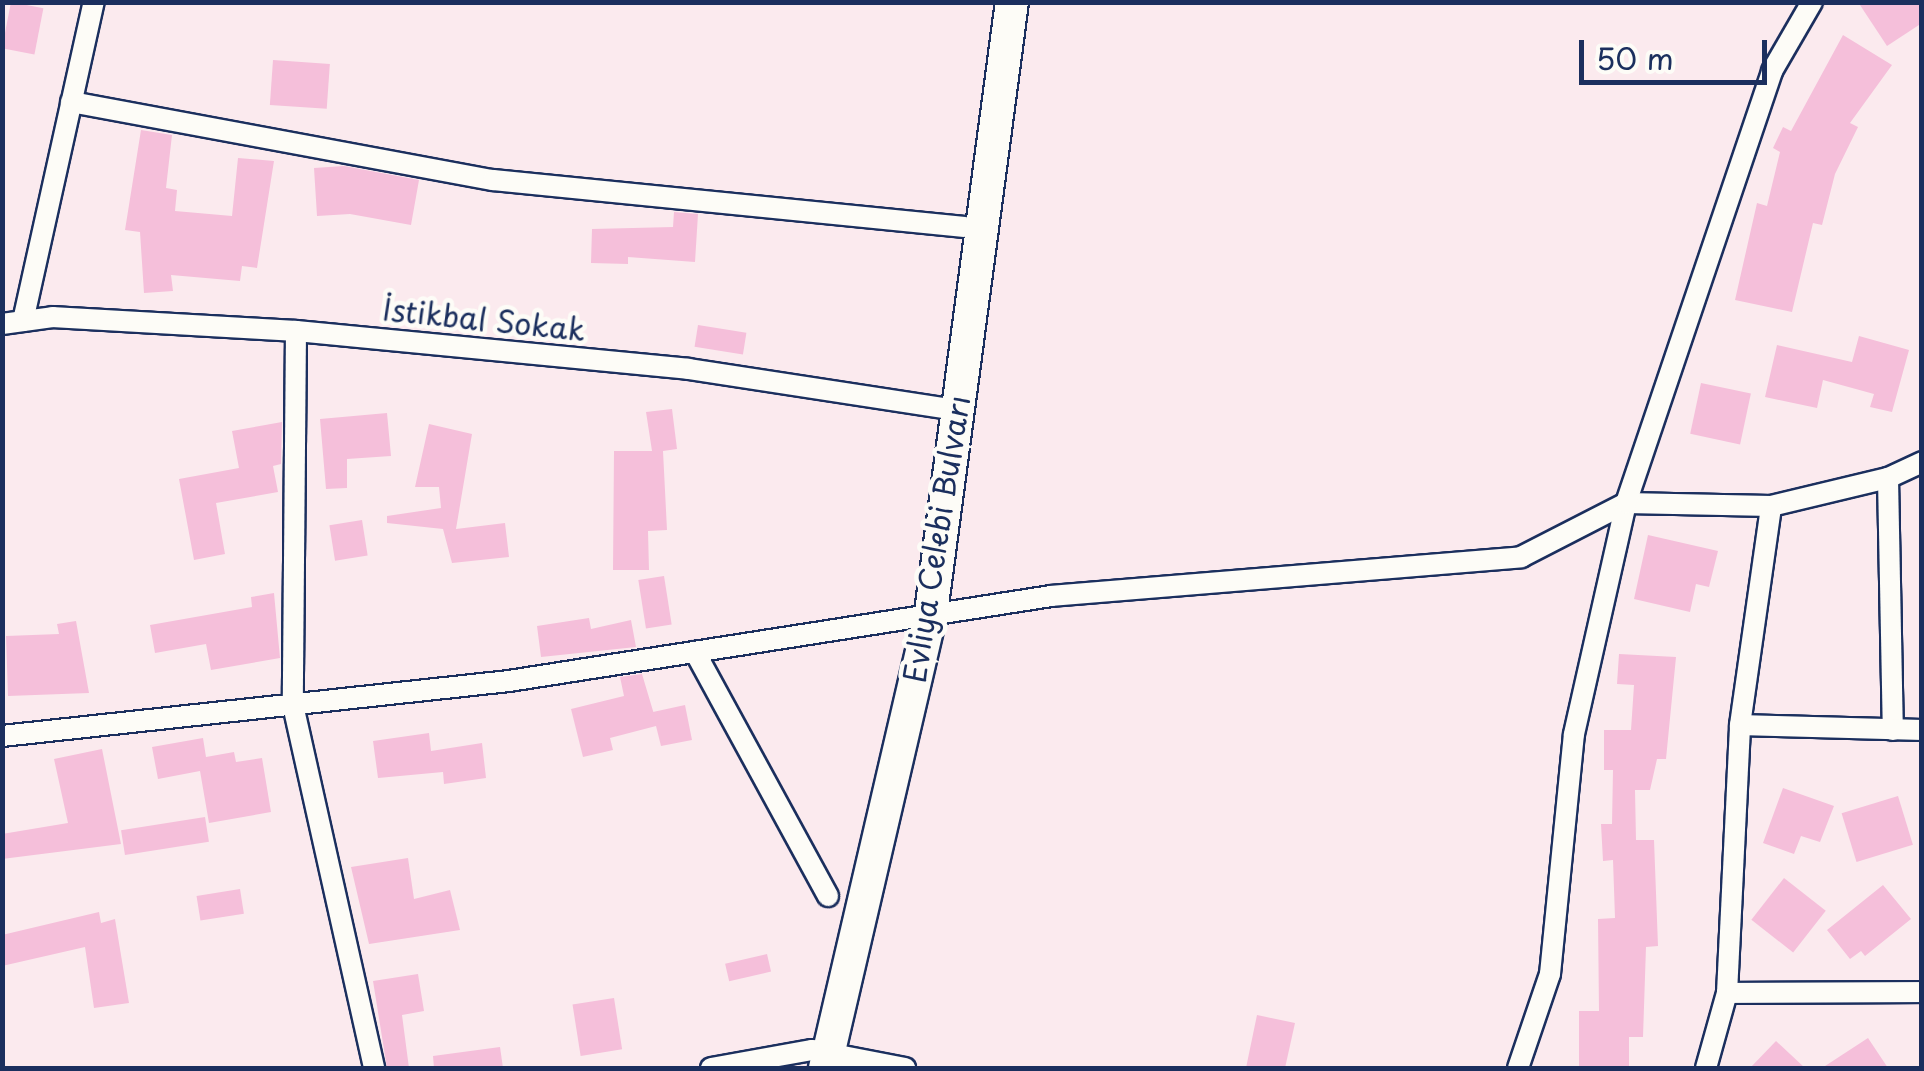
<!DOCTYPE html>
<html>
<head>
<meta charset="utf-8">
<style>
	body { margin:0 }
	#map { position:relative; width:1924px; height:1071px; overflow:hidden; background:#fbeaee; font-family:"Playpen Sans",sans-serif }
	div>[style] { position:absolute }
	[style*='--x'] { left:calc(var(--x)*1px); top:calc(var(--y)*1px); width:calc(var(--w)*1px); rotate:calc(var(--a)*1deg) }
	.building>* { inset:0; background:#f5bfda; transform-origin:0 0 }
	.roads { filter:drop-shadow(2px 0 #1b2f5e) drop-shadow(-2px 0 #1b2f5e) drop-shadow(0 2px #1b2f5e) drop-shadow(0 -2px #1b2f5e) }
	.minor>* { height:20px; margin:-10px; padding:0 10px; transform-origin:10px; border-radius:10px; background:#fdfcf7 }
	.primary>* { height:32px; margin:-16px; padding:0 16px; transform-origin:16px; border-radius:16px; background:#fdfcf7 }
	span { translate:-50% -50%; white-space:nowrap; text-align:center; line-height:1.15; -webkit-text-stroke:9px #fdfcf7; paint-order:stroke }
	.street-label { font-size:30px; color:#1b2f5e }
	.frame { position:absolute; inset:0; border:5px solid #1b2f5e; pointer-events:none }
	.scale { position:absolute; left:1579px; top:40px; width:188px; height:45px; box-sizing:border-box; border:5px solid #1b2f5e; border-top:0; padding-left:12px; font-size:30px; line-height:35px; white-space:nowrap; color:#1b2f5e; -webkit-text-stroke:8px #fdfcf7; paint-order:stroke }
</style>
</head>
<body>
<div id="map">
	<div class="building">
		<i style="left:11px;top:2px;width:33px;height:47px;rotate:11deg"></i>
		<i style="clip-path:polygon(1858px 2px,1922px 2px,1922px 23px,1887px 46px)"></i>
		<i style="clip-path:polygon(1843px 35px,1892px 65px,1850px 123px,1858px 127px,1835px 174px,1822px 225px,1813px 223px,1792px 312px,1735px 300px,1757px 203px,1767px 206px,1780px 152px,1773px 148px,1783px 127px,1791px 131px)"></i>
		<i style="left:273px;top:60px;width:57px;height:45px;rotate:4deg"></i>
		<i style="clip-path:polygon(141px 130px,172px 135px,166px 188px,177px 190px,175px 211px,232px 216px,238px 158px,274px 161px,257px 268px,242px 266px,240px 281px,171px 275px,173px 291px,144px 293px,140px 232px,125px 230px)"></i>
		<i style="clip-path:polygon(344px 166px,419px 180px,411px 225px,350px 214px,317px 216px,314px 168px)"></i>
		<i style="clip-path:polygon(674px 212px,698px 214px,695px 262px,628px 257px,628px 264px,591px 263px,592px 229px,673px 227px)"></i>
		<i style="left:698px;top:325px;width:49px;height:22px;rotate:9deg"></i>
		<i style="clip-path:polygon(1859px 336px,1909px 350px,1892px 412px,1870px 407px,1874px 394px,1823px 380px,1817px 408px,1765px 397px,1777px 345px,1852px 362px)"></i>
		<i style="left:1701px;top:383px;width:51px;height:52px;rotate:12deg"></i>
		<i style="clip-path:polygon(672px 409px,677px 449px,663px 451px,667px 530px,648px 531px,649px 570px,613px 570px,614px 451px,652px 451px,646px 412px)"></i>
		<i style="clip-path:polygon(387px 413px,391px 456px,347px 459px,347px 488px,326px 489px,320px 419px)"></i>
		<i style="clip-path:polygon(282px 422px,281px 464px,273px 466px,278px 492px,216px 503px,225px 554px,194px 560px,179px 479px,239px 468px,232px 431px)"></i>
		<i style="clip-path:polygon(429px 424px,472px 434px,456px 529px,505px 523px,509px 557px,452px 563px,443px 529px,387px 523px,387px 516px,441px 508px,439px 487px,415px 487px)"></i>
		<i style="left:362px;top:520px;width:36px;height:33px;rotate:81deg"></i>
		<i style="clip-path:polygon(1648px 535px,1718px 551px,1709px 587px,1696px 584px,1690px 612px,1634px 599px)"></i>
		<i style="left:664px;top:576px;width:49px;height:26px;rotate:81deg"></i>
		<i style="clip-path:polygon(274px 593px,280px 658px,211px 670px,206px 644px,155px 653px,150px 625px,252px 607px,251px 597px)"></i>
		<i style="clip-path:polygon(589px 618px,591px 629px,631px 620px,636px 647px,541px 657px,537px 626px)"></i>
		<i style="clip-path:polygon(76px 621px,89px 693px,8px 696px,6px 636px,59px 634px,57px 624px)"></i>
		<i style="clip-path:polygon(1619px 654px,1676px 657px,1666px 759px,1657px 759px,1650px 790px,1635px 790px,1636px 840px,1654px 840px,1658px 946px,1646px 947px,1643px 1037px,1629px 1037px,1629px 1068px,1579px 1068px,1579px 1011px,1599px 1011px,1598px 919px,1615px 918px,1613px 860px,1603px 861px,1601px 824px,1612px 824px,1613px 770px,1604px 770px,1604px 730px,1631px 730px,1634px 685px,1617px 684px)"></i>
		<i style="clip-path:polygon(642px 674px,656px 721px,653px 712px,685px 705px,692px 740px,661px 746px,656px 726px,610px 738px,613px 750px,583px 757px,571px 709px,624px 696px,620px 677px)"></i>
		<i style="clip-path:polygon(429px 733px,431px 751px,482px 743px,486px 778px,444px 784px,443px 772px,378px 778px,373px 741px)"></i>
		<i style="clip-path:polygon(203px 738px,206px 757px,234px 752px,236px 762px,262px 758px,271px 812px,209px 823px,200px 771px,158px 779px,152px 747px)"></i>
		<i style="clip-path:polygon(102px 749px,121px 844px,2px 859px,2px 834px,68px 823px,54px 759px)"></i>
		<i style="clip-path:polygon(1783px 788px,1834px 806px,1820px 842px,1801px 836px,1794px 854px,1763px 843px)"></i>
		<i style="left:1898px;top:796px;width:51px;height:59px;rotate:73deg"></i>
		<i style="left:205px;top:817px;width:25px;height:85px;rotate:81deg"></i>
		<i style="clip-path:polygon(408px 858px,414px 899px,450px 890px,460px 930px,369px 944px,351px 867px)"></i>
		<i style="left:1784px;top:878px;width:53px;height:53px;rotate:38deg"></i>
		<i style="clip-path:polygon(1883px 885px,1911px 919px,1865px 956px,1861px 951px,1850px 959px,1827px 930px)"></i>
		<i style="left:240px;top:889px;width:25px;height:44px;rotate:81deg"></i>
		<i style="clip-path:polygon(99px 912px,101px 923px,115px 919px,129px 1003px,94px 1008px,85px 947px,2px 966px,2px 935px)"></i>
		<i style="left:767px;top:954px;width:18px;height:43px;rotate:77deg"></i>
		<i style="clip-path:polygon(418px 974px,424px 1011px,402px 1015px,409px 1068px,387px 1068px,373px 981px)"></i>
		<i style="left:614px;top:998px;width:52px;height:42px;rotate:81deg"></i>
		<i style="clip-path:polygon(1257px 1015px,1295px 1023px,1285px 1068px,1246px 1068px)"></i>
		<i style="clip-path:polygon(1868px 1038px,1888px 1068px,1822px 1068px)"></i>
		<i style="clip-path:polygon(1776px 1041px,1805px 1068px,1750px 1068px)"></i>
		<i style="clip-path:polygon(500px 1047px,503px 1068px,434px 1068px,433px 1056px)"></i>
	</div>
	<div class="roads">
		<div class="minor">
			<i style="--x:71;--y:102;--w:429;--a:10.5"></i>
			<i style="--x:493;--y:180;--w:474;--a:5.7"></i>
			<i style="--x:23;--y:321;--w:327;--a:-77.5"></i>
			<i style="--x:2;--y:324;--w:51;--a:-7.8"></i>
			<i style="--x:53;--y:317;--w:243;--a:3.3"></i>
			<i style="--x:296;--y:331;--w:394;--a:5.5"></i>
			<i style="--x:688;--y:369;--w:272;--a:8.7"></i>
			<i style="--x:296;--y:331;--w:374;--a:90.5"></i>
			<i style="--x:293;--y:705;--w:372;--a:77.4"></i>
			<i style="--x:1888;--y:478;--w:252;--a:88.9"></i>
			<i style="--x:695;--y:652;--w:278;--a:61.4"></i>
			<i style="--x:1740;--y:725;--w:182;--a:1.6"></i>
			<i style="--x:2;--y:736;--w:510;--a:-6.19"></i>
			<i style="--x:509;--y:681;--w:549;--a:-8.91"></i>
			<i style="--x:1051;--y:596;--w:472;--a:-4.7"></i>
			<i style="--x:1521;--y:557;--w:118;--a:-27.2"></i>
			<i style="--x:1626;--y:503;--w:145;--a:1.2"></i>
			<i style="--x:1771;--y:506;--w:120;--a:-13.5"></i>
			<i style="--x:1888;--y:478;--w:38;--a:-25"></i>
			<i style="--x:1727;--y:993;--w:195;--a:-0.3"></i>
			<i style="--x:711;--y:1068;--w:103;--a:-10.1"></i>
			<i style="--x:812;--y:1050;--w:95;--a:11"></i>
			<i style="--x:1518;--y:1068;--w:99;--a:-71.2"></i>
			<i style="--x:1550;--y:974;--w:241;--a:-84.3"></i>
			<i style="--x:1574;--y:734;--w:237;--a:-77.3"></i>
			<i style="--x:1626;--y:503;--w:456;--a:-71.3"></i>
			<i style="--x:1772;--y:71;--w:80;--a:-59.9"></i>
			<i style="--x:1706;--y:1068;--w:78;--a:-74.4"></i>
			<i style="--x:1727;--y:993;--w:268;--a:-87.2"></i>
			<i style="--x:1740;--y:725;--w:221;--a:-81.9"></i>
		</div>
		<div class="primary">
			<i style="--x:825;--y:1068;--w:468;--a:-76.9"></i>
			<i style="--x:931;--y:612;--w:615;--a:-82.44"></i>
		</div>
	</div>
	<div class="street-label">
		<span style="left:484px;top:319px;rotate:6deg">İstikbal Sokak</span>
		<span style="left:936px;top:539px;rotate:-81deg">Evliya Celebi Bulvarı</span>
	</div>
	<div class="frame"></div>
	<div class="scale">50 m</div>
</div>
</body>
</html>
